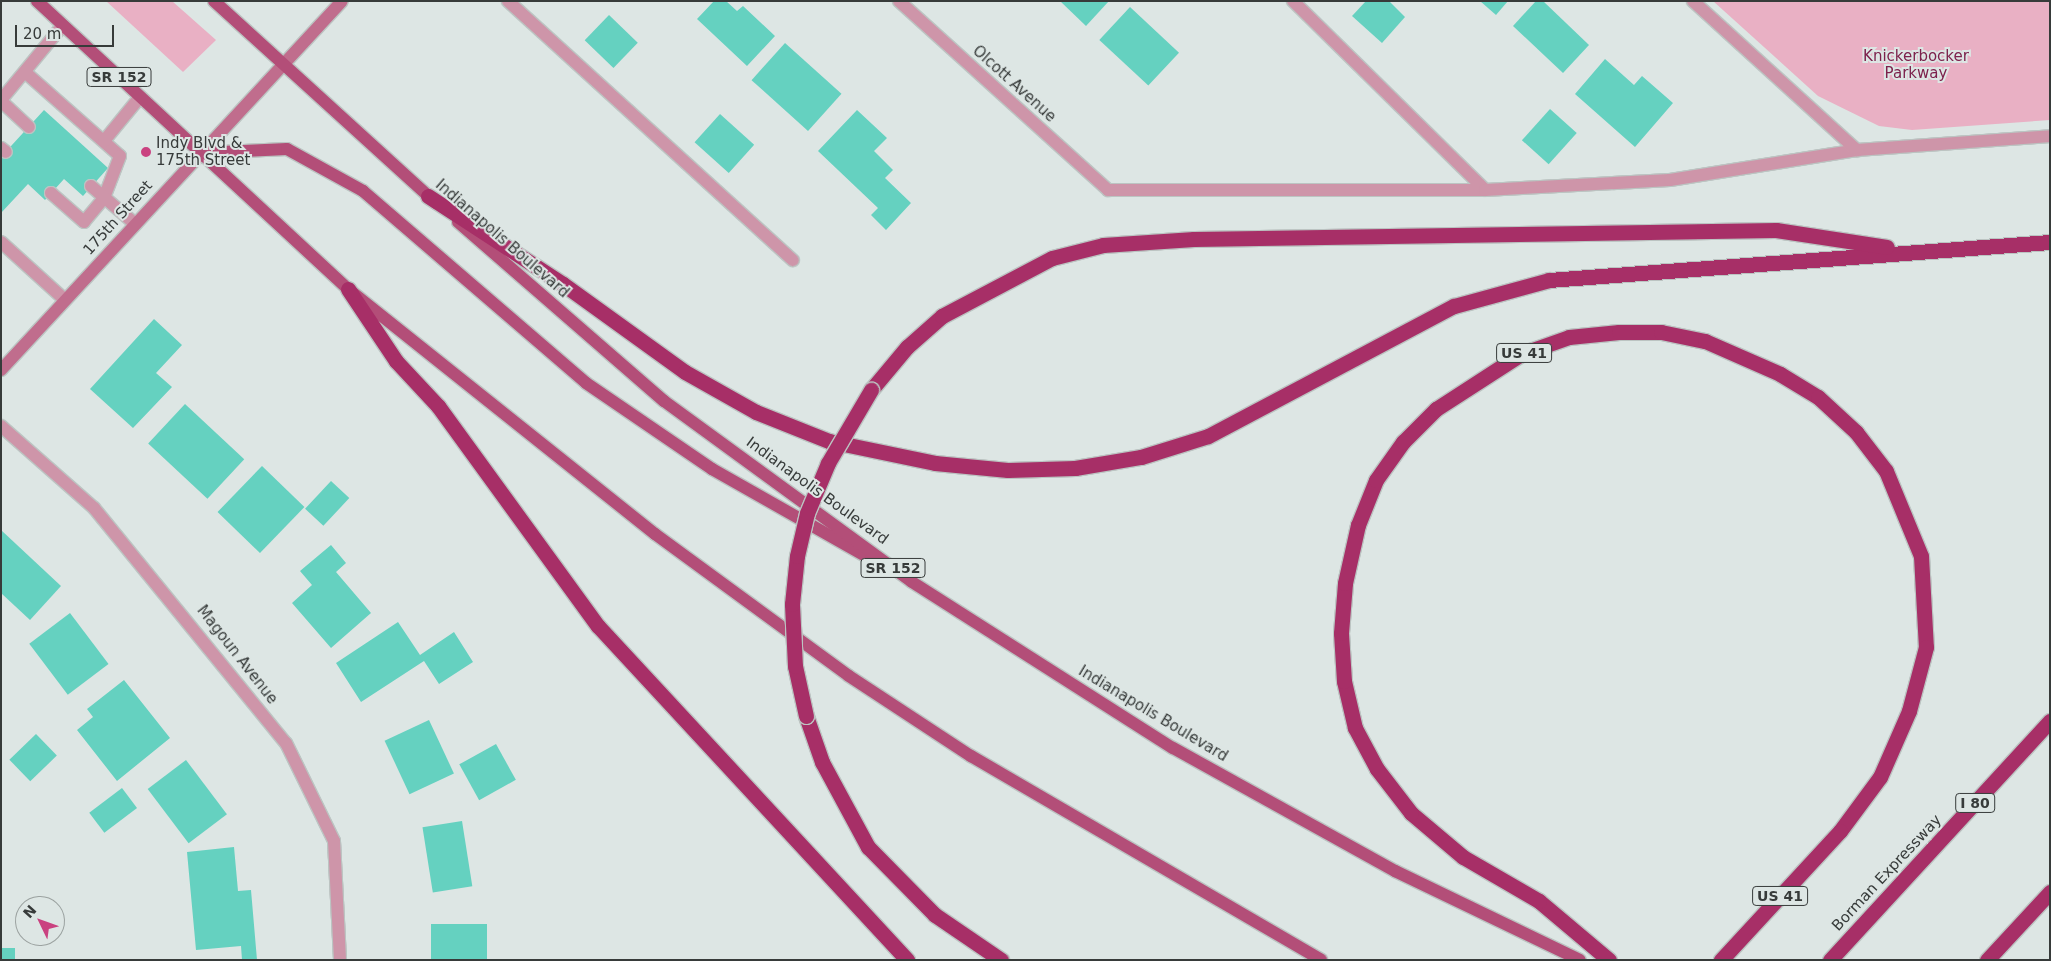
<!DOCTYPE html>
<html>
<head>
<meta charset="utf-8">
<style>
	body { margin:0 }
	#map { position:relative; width:2051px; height:961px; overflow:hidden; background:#dde6e4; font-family:"DejaVu Sans",sans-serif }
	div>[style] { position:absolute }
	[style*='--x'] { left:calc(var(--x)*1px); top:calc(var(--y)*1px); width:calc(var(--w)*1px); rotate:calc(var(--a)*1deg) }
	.green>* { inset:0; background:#e9b0c4 }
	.building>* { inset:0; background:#65d1c0; transform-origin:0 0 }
	.roads { filter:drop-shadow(1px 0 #bcc4c2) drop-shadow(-1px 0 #bcc4c2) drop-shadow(0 1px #bcc4c2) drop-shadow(0 -1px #bcc4c2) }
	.lane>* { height:12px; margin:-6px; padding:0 6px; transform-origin:6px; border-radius:6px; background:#ce95a9 }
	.street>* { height:12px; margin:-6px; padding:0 6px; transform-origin:6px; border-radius:6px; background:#ce95a9 }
	.secondary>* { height:12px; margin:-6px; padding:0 6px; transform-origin:6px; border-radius:6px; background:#c06d8d }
	.primary>* { height:12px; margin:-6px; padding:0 6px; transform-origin:6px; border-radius:6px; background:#b34e78 }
	.highway>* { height:15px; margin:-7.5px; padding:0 7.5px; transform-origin:7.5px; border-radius:7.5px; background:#a72f67 }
	.bridges { filter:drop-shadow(1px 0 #bcc4c2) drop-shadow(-1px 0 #bcc4c2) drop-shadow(0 1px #bcc4c2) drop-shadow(0 -1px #bcc4c2) }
	.highway-bridge>* { height:15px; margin:-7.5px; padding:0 7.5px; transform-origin:7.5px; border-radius:7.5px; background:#a72f67 }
	.dots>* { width:14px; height:14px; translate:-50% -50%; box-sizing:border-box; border:2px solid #dde6e4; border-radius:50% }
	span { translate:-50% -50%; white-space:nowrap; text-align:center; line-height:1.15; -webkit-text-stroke:4px #dde6e4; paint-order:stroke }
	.shield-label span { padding:1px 4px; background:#dde6e4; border:1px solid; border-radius:4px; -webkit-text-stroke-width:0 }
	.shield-label { font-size:14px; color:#373b3a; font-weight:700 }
	.park-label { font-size:15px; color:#7d214c }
	.street-label { font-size:15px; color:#373b3a }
	.poi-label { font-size:15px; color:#373b3a }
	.left { translate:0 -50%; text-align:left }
	.frame { position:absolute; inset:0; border:2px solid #373b3a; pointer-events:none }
	.north { position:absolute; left:15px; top:896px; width:50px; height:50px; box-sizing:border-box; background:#dde6e4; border:1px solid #9ba2a0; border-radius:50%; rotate:312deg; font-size:14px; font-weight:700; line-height:20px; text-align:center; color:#373b3a }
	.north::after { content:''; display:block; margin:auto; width:18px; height:22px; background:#ca4280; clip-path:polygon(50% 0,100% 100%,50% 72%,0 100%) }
	.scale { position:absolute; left:15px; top:25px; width:99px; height:22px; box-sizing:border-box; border:2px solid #373b3a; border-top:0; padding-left:6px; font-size:15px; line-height:18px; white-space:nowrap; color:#373b3a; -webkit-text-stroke:4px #dde6e4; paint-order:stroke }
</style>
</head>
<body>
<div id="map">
	<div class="green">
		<i style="clip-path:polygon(106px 1px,172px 1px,216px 40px,183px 72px)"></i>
		<i style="clip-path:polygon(1713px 1px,2050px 1px,2050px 120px,1912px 130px,1879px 126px,1818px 96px)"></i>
	</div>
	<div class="building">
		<i style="clip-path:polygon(714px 1px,726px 1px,737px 11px,743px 6px,775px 36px,747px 66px,697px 19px)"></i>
		<i style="clip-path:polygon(1060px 1px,1109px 1px,1086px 26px)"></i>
		<i style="clip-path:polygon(1366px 1px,1389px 1px,1405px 17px,1382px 43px,1352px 16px)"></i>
		<i style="clip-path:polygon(1480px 1px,1508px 1px,1496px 15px)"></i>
		<i style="clip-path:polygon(1536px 1px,1543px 1px,1589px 45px,1563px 73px,1513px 26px)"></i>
		<i style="left:1130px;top:7px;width:67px;height:45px;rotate:43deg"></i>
		<i style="left:609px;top:15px;width:40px;height:35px;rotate:44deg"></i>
		<i style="left:785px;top:43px;width:76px;height:50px;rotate:42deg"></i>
		<i style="clip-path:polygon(1605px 59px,1634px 85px,1642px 76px,1673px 103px,1635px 147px,1575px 94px)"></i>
		<i style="left:1550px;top:109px;width:36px;height:42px;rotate:42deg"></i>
		<i style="clip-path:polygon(44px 110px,108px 168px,83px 196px,64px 179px,45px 200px,28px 184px,1px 213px,1px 157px)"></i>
		<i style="clip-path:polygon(857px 110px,887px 138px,874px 151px,893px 170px,885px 178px,911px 203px,886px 230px,871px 215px,878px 208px,818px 151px)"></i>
		<i style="left:720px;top:114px;width:46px;height:38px;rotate:42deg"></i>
		<i style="clip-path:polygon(154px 319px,182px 345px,156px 373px,172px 387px,133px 428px,90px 389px)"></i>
		<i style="left:185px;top:404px;width:81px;height:54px;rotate:43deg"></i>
		<i style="left:262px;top:466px;width:59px;height:64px;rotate:44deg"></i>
		<i style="left:331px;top:481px;width:25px;height:38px;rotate:43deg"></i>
		<i style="clip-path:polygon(1px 530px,61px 586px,30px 620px,1px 593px)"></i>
		<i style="clip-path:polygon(331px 545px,346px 563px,336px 572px,371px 613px,331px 648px,292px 603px,312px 585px,300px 571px)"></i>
		<i style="left:70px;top:613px;width:64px;height:51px;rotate:53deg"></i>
		<i style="clip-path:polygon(398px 622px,420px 655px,454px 632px,473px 662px,439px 684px,424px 661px,361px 702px,336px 663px)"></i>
		<i style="clip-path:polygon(124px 680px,170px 738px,117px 781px,77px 730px,93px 717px,87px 709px)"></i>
		<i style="left:429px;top:720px;width:59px;height:49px;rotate:65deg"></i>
		<i style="left:36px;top:734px;width:30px;height:37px;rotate:46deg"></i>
		<i style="left:496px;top:744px;width:41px;height:42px;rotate:61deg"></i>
		<i style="left:186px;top:760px;width:68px;height:48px;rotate:53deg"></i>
		<i style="left:122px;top:788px;width:25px;height:41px;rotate:53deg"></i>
		<i style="left:462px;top:821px;width:66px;height:40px;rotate:81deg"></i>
		<i style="clip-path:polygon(234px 847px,238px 891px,251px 890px,257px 960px,242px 960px,241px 946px,196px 950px,187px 852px)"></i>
		<i style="left:487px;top:924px;width:36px;height:56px;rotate:90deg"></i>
		<i style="left:1px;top:948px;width:14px;height:12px"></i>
	</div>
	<div class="roads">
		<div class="lane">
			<i style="--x:508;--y:1;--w:385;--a:42.3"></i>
			<i style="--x:1293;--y:1;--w:269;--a:44.5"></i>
			<i style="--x:26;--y:73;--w:125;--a:41.4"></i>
			<i style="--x:120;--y:156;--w:45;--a:110.9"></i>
			<i style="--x:104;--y:198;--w:31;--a:130"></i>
			<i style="--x:84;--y:222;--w:44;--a:-138.7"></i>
			<i style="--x:1;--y:100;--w:97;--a:-50.4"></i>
			<i style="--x:1;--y:101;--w:38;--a:43"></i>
			<i style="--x:104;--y:141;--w:57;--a:-50.7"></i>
			<i style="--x:1;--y:148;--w:6;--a:39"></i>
			<i style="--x:91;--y:186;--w:57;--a:40.7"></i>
			<i style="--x:1108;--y:190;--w:377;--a:0"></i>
			<i style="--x:1485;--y:190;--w:185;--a:-3.1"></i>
			<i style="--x:1670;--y:180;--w:189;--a:-9.1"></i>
			<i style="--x:1857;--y:150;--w:194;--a:-4.1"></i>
			<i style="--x:1;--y:242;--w:86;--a:42.2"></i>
		</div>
		<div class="street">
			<i style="--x:899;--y:1;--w:282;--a:42.1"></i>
			<i style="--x:1693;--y:1;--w:222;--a:42.3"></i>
			<i style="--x:1;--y:426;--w:124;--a:41.4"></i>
			<i style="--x:94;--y:508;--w:303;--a:50.8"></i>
			<i style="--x:286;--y:743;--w:109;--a:63.9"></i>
			<i style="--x:334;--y:841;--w:119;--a:87.1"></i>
		</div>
		<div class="secondary">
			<i style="--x:1;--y:370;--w:502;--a:-47.26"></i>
		</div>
		<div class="primary">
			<i style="--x:37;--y:1;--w:424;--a:42.8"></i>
			<i style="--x:348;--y:289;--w:393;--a:38.6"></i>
			<i style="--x:655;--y:534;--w:240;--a:36.2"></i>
			<i style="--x:849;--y:676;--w:146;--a:33.3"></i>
			<i style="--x:971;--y:756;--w:405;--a:30.2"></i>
			<i style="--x:214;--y:1;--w:300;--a:42.3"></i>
			<i style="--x:200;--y:153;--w:87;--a:-2.6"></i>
			<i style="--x:287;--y:149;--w:87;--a:28.9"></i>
			<i style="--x:363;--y:191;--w:294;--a:40.7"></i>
			<i style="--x:586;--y:383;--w:153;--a:34.3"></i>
			<i style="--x:712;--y:469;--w:177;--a:29.5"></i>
			<i style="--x:458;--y:222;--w:273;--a:41"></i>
			<i style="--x:664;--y:401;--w:307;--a:36.1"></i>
			<i style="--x:912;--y:582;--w:309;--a:32.5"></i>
			<i style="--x:1173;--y:748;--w:254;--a:29"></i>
			<i style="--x:1395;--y:871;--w:205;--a:25.7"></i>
		</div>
		<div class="highway">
			<i style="--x:428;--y:196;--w:161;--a:33.1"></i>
			<i style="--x:563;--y:284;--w:150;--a:35.8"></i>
			<i style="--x:685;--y:372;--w:81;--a:29.4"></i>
			<i style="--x:756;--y:412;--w:79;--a:21.7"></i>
			<i style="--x:829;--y:441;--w:108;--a:11.7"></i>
			<i style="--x:935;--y:463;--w:73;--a:5.5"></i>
			<i style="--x:1008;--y:470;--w:67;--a:-1.7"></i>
			<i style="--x:1075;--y:468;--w:67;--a:-9.5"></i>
			<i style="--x:1141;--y:457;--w:70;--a:-17.4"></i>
			<i style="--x:1208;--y:436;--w:278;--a:-27.9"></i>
			<i style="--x:1454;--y:306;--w:98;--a:-15.3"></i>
			<i style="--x:1549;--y:280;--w:502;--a:-4.34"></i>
			<i style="--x:348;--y:289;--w:87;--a:56.3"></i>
			<i style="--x:396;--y:361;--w:62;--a:47"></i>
			<i style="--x:438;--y:406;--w:272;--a:54"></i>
			<i style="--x:598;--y:626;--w:455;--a:47.2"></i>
			<i style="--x:871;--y:390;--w:56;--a:-50.1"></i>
			<i style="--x:907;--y:347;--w:47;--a:-41.5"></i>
			<i style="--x:942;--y:316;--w:124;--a:-27.8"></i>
			<i style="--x:1052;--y:258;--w:53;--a:-14.3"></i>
			<i style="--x:1103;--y:245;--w:91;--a:-3.8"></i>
			<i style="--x:1194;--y:239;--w:582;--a:-0.89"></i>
			<i style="--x:1776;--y:230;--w:112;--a:8.7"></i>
			<i style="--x:806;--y:716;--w:49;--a:70.8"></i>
			<i style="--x:822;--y:762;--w:97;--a:61.6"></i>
			<i style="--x:868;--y:847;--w:95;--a:45.4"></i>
			<i style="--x:935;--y:915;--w:80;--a:34.3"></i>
			<i style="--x:1609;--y:960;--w:92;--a:-139.9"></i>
			<i style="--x:1539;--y:901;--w:88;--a:-149.9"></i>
			<i style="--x:1463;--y:857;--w:68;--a:-139.8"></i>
			<i style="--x:1411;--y:813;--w:56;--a:-127.7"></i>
			<i style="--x:1377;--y:769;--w:47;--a:-118.2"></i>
			<i style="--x:1355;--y:728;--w:48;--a:-103.2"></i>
			<i style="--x:1344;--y:681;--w:48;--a:-93.6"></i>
			<i style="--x:1341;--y:633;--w:50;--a:-85.4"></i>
			<i style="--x:1345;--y:583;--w:59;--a:-77.4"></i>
			<i style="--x:1358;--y:525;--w:48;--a:-68.2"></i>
			<i style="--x:1376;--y:480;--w:47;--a:-54.6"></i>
			<i style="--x:1403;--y:442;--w:47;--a:-45"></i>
			<i style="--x:1436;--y:409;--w:101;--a:-32.9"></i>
			<i style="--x:1521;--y:354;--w:51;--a:-19.5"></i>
			<i style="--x:1569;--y:337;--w:50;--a:-5.7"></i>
			<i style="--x:1619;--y:332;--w:42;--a:0"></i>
			<i style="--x:1661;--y:332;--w:45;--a:11.6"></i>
			<i style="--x:1705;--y:341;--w:82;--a:23.7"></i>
			<i style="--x:1780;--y:374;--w:44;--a:31.2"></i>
			<i style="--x:1818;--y:397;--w:52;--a:42.6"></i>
			<i style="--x:1856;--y:432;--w:49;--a:52.4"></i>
			<i style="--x:1886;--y:471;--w:92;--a:67.6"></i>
			<i style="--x:1921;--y:556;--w:91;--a:86.9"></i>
			<i style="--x:1926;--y:647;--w:66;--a:104.9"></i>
			<i style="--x:1909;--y:711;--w:72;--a:113.7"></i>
			<i style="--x:1880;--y:777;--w:67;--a:126.5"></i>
			<i style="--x:1840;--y:831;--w:176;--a:132.7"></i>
			<i style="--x:1830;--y:960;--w:325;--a:-47.4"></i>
			<i style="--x:1987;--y:960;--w:93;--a:-47.2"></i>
		</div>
	</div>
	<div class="bridges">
		<div class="highway-bridge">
			<i style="--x:806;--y:716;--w:51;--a:-102.4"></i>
			<i style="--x:795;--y:666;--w:62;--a:-92.8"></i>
			<i style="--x:792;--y:604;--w:48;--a:-84.1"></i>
			<i style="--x:797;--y:556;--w:44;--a:-76.9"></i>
			<i style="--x:807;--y:513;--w:54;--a:-67.2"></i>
			<i style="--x:828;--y:463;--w:85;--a:-59.5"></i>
		</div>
	</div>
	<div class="dots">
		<i style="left:146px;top:152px;background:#ca4280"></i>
	</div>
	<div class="shield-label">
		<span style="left:119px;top:77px">SR 152</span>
		<span style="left:1524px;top:353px">US 41</span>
		<span style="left:893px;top:568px">SR 152</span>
		<span style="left:1975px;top:803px">I 80</span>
		<span style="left:1780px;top:896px">US 41</span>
	</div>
	<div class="park-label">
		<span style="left:1916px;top:65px">Knickerbocker<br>Parkway</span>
	</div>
	<div class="street-label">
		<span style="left:1014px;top:84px;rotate:42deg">Olcott Avenue</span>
		<span style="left:118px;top:218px;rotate:-48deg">175th Street</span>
		<span style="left:502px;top:239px;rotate:41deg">Indianapolis Boulevard</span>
		<span style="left:817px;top:491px;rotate:36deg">Indianapolis Boulevard</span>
		<span style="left:237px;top:655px;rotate:52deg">Magoun Avenue</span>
		<span style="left:1153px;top:714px;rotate:31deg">Indianapolis Boulevard</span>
		<span style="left:1887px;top:873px;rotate:-47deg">Borman Expressway</span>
	</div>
	<div class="poi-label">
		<span class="left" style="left:156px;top:152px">Indy Blvd &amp;<br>175th Street</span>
	</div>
	<div class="frame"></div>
	<div class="north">N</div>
	<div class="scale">20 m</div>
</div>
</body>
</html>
